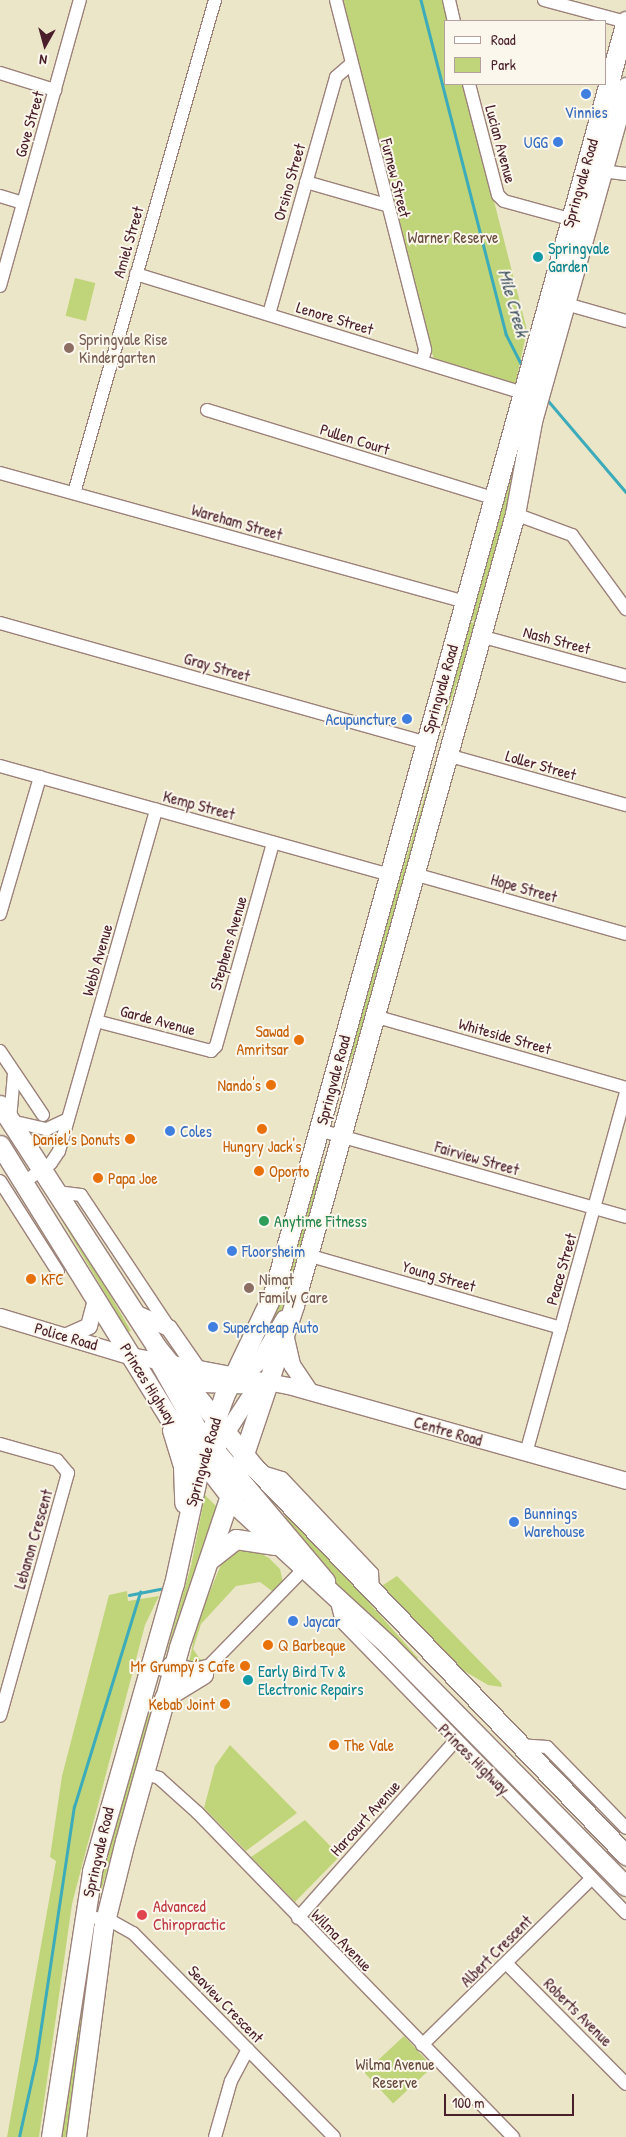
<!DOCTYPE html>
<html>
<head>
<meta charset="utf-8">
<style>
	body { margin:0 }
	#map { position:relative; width:626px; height:2137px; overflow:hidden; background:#ece6c9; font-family:"Patrick Hand",sans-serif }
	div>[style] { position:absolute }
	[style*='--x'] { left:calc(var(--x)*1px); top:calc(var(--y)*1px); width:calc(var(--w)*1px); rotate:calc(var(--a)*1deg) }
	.green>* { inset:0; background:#c0d579; transform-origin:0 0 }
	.stream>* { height:2.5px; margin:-1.25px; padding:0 1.25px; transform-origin:1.25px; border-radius:1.25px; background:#3cabba }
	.roads { filter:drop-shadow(1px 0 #9b827a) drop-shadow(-1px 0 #9b827a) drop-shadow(0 1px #9b827a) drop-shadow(0 -1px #9b827a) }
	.minor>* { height:12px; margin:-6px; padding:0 6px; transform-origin:6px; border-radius:6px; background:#fff }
	.major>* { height:16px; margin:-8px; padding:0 8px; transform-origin:8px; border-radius:8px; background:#fff }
	.highway>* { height:19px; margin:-9.5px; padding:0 9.5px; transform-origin:9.5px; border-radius:9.5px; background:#fff }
	.dots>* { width:14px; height:14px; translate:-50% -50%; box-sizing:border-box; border:2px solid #fbf7ec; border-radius:50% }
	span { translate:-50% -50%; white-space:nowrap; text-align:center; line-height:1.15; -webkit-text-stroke:4px #fbf7ec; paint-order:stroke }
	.shop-label { font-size:16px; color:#366cbe }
	.right { translate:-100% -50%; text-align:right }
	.left { translate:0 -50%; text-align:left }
	.street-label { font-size:16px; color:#4a1f2b }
	.park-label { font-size:16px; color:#684c3e }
	.culture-label { font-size:16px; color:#0d838f }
	.education-label { font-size:16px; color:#785e54 }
	.food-label { font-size:16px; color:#c56008 }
	.leisure-label { font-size:16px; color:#27864d }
	.health-label { font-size:16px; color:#be3a42 }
	.water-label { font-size:18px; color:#445764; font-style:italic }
	.legend { position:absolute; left:444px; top:20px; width:162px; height:65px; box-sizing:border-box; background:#fbf7ec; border:1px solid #b4a19f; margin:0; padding:6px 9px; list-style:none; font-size:15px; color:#4a1f2b }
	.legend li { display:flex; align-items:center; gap:10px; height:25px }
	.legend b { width:25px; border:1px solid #b4a19f }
	.north { position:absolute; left:20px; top:20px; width:50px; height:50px; -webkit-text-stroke:4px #fbf7ec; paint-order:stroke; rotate:187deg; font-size:14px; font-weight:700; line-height:20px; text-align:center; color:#4a1f2b }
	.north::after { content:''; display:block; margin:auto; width:18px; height:22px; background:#4a1f2b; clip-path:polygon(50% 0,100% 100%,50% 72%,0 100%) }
	.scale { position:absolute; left:444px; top:2094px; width:130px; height:22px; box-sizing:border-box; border:2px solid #4a1f2b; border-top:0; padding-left:6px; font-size:15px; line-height:18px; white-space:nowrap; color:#4a1f2b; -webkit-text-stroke:4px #fbf7ec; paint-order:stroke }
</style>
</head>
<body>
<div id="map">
	<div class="green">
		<i style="clip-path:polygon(340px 0,442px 0,447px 21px,445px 84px,464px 84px,527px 330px,515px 386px,434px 360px)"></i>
		<i style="left:75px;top:278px;width:21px;height:39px;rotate:14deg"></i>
		<i style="clip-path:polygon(528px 395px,513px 494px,477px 621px,467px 620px)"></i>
		<i style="clip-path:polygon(467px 622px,477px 623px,437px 742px,435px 742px)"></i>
		<i style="clip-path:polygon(435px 762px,382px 967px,351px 1061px,346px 1059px)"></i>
		<i style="clip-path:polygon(330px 1143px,280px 1315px,256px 1359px,254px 1353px)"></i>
		<i style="clip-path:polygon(46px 1194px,62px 1212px,131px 1331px,128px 1332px)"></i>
		<i style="clip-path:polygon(205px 1495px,217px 1507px,165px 1657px,191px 1566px)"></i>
		<i style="clip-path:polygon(286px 1515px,364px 1597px,418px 1658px,415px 1662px,344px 1593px,284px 1519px)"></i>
		<i style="clip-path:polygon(228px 1548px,253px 1549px,269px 1558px,280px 1569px,283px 1582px,272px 1591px,260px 1582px,236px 1586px,201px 1624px,193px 1649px,200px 1659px,208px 1660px,202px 1665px,189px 1663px,197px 1622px)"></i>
		<i style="clip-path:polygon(397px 1576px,501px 1683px,502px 1687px,488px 1685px,459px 1668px,380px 1587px)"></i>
		<i style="clip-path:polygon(127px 1591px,128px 1601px,159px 1596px,145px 1625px,72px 1904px,39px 2137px,7px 2137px,56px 1861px,50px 1857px,62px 1776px,109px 1595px)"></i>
		<i style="clip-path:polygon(155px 1703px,98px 1902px,94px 1904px,139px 1733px)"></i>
		<i style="clip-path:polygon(230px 1745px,297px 1813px,246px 1851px,204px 1808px,215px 1766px)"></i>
		<i style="clip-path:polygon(305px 1820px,340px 1856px,295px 1902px,251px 1857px)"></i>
		<i style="clip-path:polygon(96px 1924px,71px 2137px,57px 2137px,89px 1951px)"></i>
		<i style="left:404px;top:2036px;width:42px;height:54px;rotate:47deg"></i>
	</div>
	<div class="stream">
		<i style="--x:421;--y:0;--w:345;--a:75.7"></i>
		<i style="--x:506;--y:334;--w:35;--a:63"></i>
		<i style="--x:546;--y:398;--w:123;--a:49.6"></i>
		<i style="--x:129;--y:1595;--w:32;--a:-11"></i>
		<i style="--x:19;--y:2137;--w:79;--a:-77.6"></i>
		<i style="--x:36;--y:2060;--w:256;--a:-81.5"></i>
		<i style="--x:74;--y:1807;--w:225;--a:-72.9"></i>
	</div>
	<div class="roads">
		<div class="minor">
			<i style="--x:336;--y:0;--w:361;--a:75.7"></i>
			<i style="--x:425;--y:350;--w:12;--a:104"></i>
			<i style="--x:449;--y:0;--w:22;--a:77"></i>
			<i style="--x:544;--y:0;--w:85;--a:15"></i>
			<i style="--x:0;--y:73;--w:58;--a:17.2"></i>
			<i style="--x:469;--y:84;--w:115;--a:75.4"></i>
			<i style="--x:498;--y:195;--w:8;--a:45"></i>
			<i style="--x:504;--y:201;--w:68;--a:15.3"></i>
			<i style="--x:602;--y:171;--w:24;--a:7"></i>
			<i style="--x:306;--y:182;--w:83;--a:16"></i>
			<i style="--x:0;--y:196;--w:24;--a:17"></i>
			<i style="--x:136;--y:274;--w:405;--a:17.1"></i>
			<i style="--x:0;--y:286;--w:297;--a:-74.4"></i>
			<i style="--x:559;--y:302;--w:70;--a:15.8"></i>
			<i style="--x:269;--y:314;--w:246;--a:-74.2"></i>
			<i style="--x:336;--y:77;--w:18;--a:-41"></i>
			<i style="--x:207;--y:410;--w:299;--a:17.1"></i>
			<i style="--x:0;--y:473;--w:483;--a:15.5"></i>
			<i style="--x:74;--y:493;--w:513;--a:-74.04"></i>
			<i style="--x:515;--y:514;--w:61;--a:20.2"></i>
			<i style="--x:572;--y:535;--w:92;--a:53.9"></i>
			<i style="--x:0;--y:623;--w:443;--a:15.7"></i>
			<i style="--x:480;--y:636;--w:151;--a:15.3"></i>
			<i style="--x:447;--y:755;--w:186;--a:15.6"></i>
			<i style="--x:0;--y:766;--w:405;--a:15.6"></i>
			<i style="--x:414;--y:874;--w:220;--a:15.8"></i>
			<i style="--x:0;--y:914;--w:143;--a:-73.7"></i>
			<i style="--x:374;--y:1016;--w:262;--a:15.9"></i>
			<i style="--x:96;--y:1021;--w:119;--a:14.6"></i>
			<i style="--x:211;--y:1051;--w:7;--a:-45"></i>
			<i style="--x:216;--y:1046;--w:211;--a:-74.3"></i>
			<i style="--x:0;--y:1051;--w:77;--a:56.1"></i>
			<i style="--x:10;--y:1120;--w:47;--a:-85.1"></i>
			<i style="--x:11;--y:1121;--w:37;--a:13"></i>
			<i style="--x:47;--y:1129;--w:23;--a:-25"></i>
			<i style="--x:319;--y:1130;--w:319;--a:15.8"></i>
			<i style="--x:0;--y:1181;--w:108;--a:57.5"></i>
			<i style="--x:24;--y:1182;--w:33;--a:-35"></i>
			<i style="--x:51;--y:1163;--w:14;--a:-56"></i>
			<i style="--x:59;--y:1151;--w:355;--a:-74.1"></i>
			<i style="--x:57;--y:1192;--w:24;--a:7"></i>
			<i style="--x:81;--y:1195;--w:161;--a:56.4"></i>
			<i style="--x:307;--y:1255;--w:264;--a:16"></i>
			<i style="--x:0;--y:1444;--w:59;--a:15.7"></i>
			<i style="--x:57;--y:1460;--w:17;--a:50"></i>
			<i style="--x:68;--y:1473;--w:252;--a:105.6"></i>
			<i style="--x:526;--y:1453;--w:374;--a:-74.5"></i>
			<i style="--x:256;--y:1470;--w:27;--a:17"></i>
			<i style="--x:282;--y:1478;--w:131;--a:46.5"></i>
			<i style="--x:372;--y:1573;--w:22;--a:87"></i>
			<i style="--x:336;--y:1598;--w:25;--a:76"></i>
			<i style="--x:342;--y:1622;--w:407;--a:45.7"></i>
			<i style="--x:169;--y:1664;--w:26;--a:11"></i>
			<i style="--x:195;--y:1669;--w:12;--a:-14"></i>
			<i style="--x:151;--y:1666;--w:40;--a:18"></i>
			<i style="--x:189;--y:1678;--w:11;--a:-15"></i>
			<i style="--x:200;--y:1675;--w:147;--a:-45.6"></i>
			<i style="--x:518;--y:1745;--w:29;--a:4"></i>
			<i style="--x:547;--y:1747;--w:113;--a:45.7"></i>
			<i style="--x:143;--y:1773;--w:17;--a:17"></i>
			<i style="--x:159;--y:1778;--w:52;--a:41.9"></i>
			<i style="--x:198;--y:1813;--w:452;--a:45.8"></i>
			<i style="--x:84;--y:1915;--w:30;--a:14"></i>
			<i style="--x:113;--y:1922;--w:23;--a:29"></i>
			<i style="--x:133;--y:1933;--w:286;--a:45.4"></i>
			<i style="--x:298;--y:1918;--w:238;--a:-48.4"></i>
			<i style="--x:507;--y:1964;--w:169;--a:45.2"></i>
			<i style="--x:422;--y:2045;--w:238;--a:-44.5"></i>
			<i style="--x:215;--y:2137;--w:58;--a:-74.1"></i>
			<i style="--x:231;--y:2081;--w:36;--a:-62"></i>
		</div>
		<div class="major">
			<i style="--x:135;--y:1313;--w:37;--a:24"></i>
			<i style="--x:169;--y:1328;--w:47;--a:55.3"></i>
			<i style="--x:0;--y:1317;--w:142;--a:16.8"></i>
			<i style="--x:285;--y:1334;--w:32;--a:77"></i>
			<i style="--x:292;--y:1365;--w:32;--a:56"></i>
			<i style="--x:67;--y:1336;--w:24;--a:-24"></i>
			<i style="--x:89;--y:1326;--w:28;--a:-75"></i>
			<i style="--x:131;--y:1356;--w:161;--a:10.8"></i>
			<i style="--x:289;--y:1386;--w:350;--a:15.7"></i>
			<i style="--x:179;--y:1377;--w:25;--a:16"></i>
			<i style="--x:203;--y:1384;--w:38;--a:2"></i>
			<i style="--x:240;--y:1379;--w:25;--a:-42"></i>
			<i style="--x:259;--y:1362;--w:50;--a:-59.8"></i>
			<i style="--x:208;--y:1461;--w:82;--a:-56.9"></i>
			<i style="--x:253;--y:1392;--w:20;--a:-33"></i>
		</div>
		<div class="highway">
			<i style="--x:0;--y:1105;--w:286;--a:57.1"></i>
			<i style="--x:155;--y:1345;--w:157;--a:50.9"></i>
			<i style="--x:254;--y:1467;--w:538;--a:46.21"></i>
			<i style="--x:0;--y:1145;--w:319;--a:58.2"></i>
			<i style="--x:168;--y:1416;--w:116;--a:52.3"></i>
			<i style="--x:239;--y:1508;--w:204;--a:42.6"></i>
			<i style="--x:389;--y:1646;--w:337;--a:45.4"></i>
			<i style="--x:160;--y:1363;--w:76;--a:60.7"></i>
			<i style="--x:197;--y:1429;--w:199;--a:49.9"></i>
			<i style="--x:172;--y:1430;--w:38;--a:73"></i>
			<i style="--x:183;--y:1466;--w:37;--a:88"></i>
			<i style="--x:209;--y:1560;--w:34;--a:-38"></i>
			<i style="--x:236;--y:1539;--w:38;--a:9"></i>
			<i style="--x:164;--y:1698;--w:46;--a:-31.6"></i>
			<i style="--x:51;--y:2137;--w:269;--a:-81.2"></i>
			<i style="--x:92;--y:1871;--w:298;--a:-74.1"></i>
			<i style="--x:174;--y:1584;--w:127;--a:-77.7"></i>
			<i style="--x:201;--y:1460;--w:68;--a:-70.2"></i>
			<i style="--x:224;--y:1396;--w:116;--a:-64.5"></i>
			<i style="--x:274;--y:1291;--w:1318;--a:-74.51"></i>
			<i style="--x:76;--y:2137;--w:210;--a:-82.6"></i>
			<i style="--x:103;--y:1929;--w:91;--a:-76"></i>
			<i style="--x:125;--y:1841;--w:201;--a:-74.4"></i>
			<i style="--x:179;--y:1647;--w:361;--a:-71.4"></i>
			<i style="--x:294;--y:1305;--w:821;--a:-74.39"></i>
			<i style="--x:515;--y:514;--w:95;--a:-79.6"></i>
			<i style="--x:532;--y:421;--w:347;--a:-74.3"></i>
		</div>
	</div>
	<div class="dots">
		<i style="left:586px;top:94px;background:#3f7fe0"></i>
		<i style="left:558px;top:142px;background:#3f7fe0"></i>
		<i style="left:538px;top:257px;background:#0f9aa8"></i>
		<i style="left:69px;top:348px;background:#8d6e63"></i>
		<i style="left:407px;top:719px;background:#3f7fe0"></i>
		<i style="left:299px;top:1040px;background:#e8710a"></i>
		<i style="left:271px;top:1085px;background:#e8710a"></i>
		<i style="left:262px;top:1129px;background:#e8710a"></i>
		<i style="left:170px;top:1131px;background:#3f7fe0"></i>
		<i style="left:130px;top:1139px;background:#e8710a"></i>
		<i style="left:259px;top:1171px;background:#e8710a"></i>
		<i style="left:98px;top:1178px;background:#e8710a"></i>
		<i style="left:264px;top:1221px;background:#2e9e5b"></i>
		<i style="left:232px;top:1251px;background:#3f7fe0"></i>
		<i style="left:31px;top:1279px;background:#e8710a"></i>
		<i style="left:249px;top:1288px;background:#8d6e63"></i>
		<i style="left:213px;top:1327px;background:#3f7fe0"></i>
		<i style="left:514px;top:1522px;background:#3f7fe0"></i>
		<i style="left:293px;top:1621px;background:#3f7fe0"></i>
		<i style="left:268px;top:1645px;background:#e8710a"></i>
		<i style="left:245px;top:1666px;background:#e8710a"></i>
		<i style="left:248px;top:1680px;background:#0f9aa8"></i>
		<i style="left:225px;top:1704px;background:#e8710a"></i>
		<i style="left:334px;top:1745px;background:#e8710a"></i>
		<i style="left:142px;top:1915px;background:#e0444e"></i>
	</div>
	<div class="shop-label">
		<span style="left:586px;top:112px">Vinnies</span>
		<span class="right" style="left:548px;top:142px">UGG</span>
		<span class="right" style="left:397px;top:719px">Acupuncture</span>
		<span class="left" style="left:180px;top:1131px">Coles</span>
		<span class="left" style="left:242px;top:1251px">Floorsheim</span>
		<span class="left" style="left:223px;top:1327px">Supercheap Auto</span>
		<span class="left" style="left:524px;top:1522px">Bunnings<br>Warehouse</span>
		<span class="left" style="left:303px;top:1621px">Jaycar</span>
	</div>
	<div class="street-label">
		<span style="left:29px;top:124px;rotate:-74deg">Gove Street</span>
		<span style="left:501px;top:144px;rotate:75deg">Lucian Avenue</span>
		<span style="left:396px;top:178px;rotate:76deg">Furnew Street</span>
		<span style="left:289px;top:182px;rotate:-74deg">Orsino Street</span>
		<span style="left:580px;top:183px;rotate:-74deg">Springvale Road</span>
		<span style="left:128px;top:242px;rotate:-74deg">Amiel Street</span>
		<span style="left:335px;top:318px;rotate:17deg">Lenore Street</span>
		<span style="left:355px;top:439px;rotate:17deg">Pullen Court</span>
		<span style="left:237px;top:522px;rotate:16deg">Wareham Street</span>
		<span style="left:557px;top:640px;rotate:15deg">Nash Street</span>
		<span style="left:217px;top:667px;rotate:16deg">Gray Street</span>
		<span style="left:440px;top:689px;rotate:-74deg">Springvale Road</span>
		<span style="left:541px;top:765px;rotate:16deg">Loller Street</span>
		<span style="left:199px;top:805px;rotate:15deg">Kemp Street</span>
		<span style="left:524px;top:888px;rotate:16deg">Hope Street</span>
		<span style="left:228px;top:943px;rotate:-74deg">Stephens Avenue</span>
		<span style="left:97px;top:960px;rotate:-74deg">Webb Avenue</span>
		<span style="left:158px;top:1020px;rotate:15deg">Garde Avenue</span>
		<span style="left:505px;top:1036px;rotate:16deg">Whiteside Street</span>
		<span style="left:333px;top:1080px;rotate:-75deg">Springvale Road</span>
		<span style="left:477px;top:1158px;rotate:16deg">Fairview Street</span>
		<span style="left:561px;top:1269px;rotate:-74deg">Peace Street</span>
		<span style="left:439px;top:1276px;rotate:16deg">Young Street</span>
		<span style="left:66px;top:1336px;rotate:16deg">Police Road</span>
		<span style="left:149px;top:1384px;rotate:58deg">Princes Highway</span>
		<span style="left:448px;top:1431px;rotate:16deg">Centre Road</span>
		<span style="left:203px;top:1462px;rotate:-74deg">Springvale Road</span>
		<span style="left:33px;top:1539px;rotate:-74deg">Lebanon Crescent</span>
		<span style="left:474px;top:1759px;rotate:45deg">Princes Highway</span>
		<span style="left:365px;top:1818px;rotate:-48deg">Harcourt Avenue</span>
		<span style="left:98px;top:1852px;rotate:-77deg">Springvale Road</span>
		<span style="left:342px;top:1940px;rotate:46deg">Wilma Avenue</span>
		<span style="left:496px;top:1951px;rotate:-45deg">Albert Crescent</span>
		<span style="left:226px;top:2004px;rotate:46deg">Seaview Crescent</span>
		<span style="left:578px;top:2012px;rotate:45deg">Roberts Avenue</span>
	</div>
	<div class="park-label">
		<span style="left:453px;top:237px">Warner Reserve</span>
		<span style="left:395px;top:2073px">Wilma Avenue<br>Reserve</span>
	</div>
	<div class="culture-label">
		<span class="left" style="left:548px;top:257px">Springvale<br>Garden</span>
		<span class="left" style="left:258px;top:1680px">Early Bird Tv &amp;<br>Electronic Repairs</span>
	</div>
	<div class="education-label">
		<span class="left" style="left:79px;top:348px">Springvale Rise<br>Kindergarten</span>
		<span class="left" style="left:259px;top:1288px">Nimat<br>Family Care</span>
	</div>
	<div class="food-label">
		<span class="right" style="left:289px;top:1040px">Sawad<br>Amritsar</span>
		<span class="right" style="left:261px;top:1085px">Nando's</span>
		<span class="right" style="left:120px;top:1139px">Daniel's Donuts</span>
		<span style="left:262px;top:1146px">Hungry Jack's</span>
		<span class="left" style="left:269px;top:1171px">Oporto</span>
		<span class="left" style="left:108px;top:1178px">Papa Joe</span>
		<span class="left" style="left:41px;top:1279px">KFC</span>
		<span class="left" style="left:278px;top:1645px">Q Barbeque</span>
		<span class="right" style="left:235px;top:1666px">Mr Grumpy’s Cafe</span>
		<span class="right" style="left:215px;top:1704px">Kebab Joint</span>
		<span class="left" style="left:344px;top:1745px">The Vale</span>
	</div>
	<div class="leisure-label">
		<span class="left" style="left:274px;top:1221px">Anytime Fitness</span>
	</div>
	<div class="health-label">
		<span class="left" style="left:153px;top:1915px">Advanced<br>Chiropractic</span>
	</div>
	<div class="water-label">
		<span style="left:513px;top:303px;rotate:74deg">Mile Creek</span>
	</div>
	<ul class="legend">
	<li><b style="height:6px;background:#fff"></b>Road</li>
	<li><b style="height:14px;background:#c0d579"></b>Park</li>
	</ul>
	<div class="north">N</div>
	<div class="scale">100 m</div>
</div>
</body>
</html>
